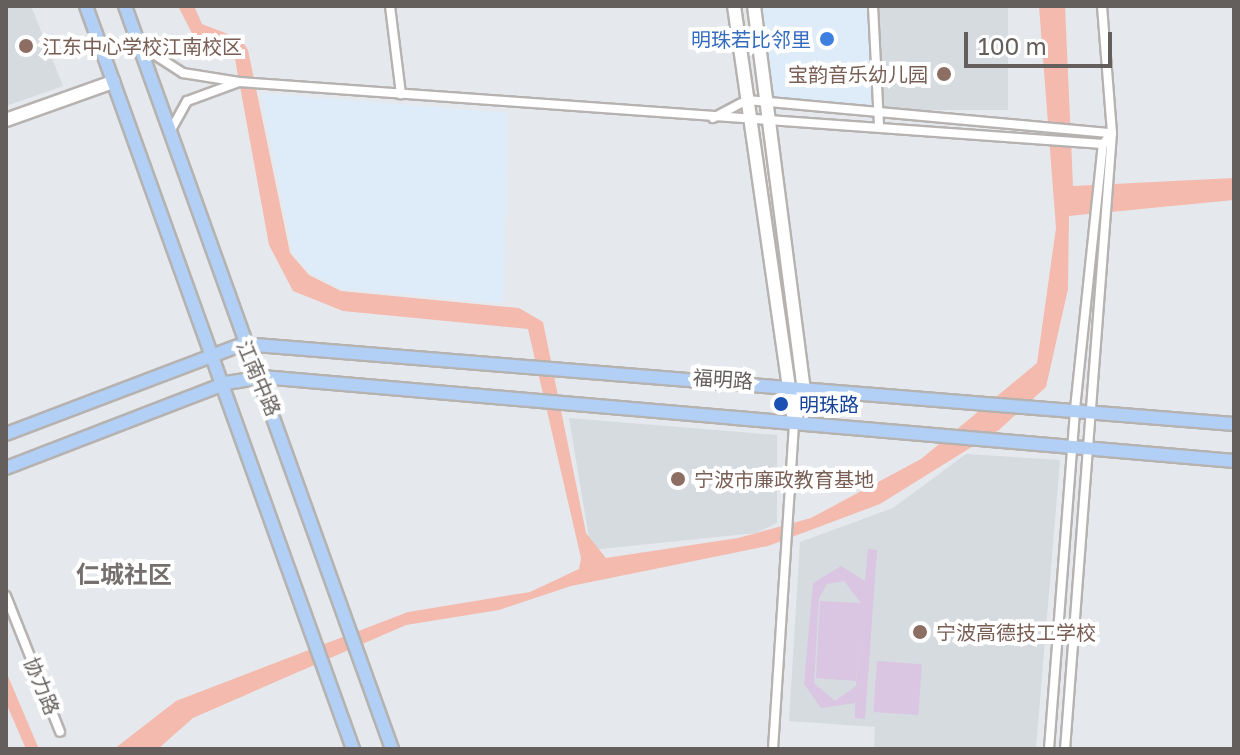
<!DOCTYPE html>
<html>
<head>
<meta charset="utf-8">
<style>
	body { margin:0 }
	#map { position:relative; width:1240px; height:755px; overflow:hidden; background:#e5e9ed; font-family:"Golos Text","Noto Sans SC",sans-serif }
	div>[style] { position:absolute }
	[style*='--x'] { left:calc(var(--x)*1px); top:calc(var(--y)*1px); width:calc(var(--w)*1px); rotate:calc(var(--a)*1deg) }
	.commercial>* { inset:0; background:#deecfa }
	.education>* { inset:0; background:#d6dbe0; transform-origin:0 0 }
	.green>* { inset:0; background:#dac5e2; transform-origin:0 0 }
	.water>* { inset:0; background:#f4baae }
	.roads { filter:drop-shadow(2px 0 #b6b2b0) drop-shadow(-2px 0 #b6b2b0) drop-shadow(0 2px #b6b2b0) drop-shadow(0 -2px #b6b2b0) }
	.street>* { height:8px; margin:-4px; padding:0 4px; transform-origin:4px; border-radius:4px; background:#fff }
	.secondary>* { height:12px; margin:-6px; padding:0 6px; transform-origin:6px; border-radius:6px; background:#fff }
	.primary>* { height:12px; margin:-6px; padding:0 6px; transform-origin:6px; border-radius:6px; background:#b2cff5 }
	.dots>* { width:22px; height:22px; translate:-50% -50%; box-sizing:border-box; border:4px solid #fff; border-radius:50% }
	span { translate:-50% -50%; white-space:nowrap; text-align:center; line-height:1.15; -webkit-text-stroke:8px #fff; paint-order:stroke }
	.shop-label { font-size:20px; color:#366cbe }
	.right { translate:-100% -50%; text-align:right }
	.education-label { font-size:20px; color:#785e54 }
	.left { translate:0 -50%; text-align:left }
	.street-label { font-size:20px; color:#645f5d }
	.transit-label { font-size:20px; color:#164399 }
	.quarter-label { font-size:24px; color:#75706e; font-weight:700 }
	.frame { position:absolute; inset:0; border:8px solid #645f5d; pointer-events:none }
	.scale { position:absolute; left:964px; top:32px; width:148px; height:36px; box-sizing:border-box; border:4px solid #645f5d; border-top:0; padding-left:10px; font-size:24px; line-height:28px; white-space:nowrap; color:#645f5d; -webkit-text-stroke:6px #fff; paint-order:stroke }
</style>
</head>
<body>
<div id="map">
	<div class="commercial">
		<i style="clip-path:polygon(757px 6px,870px 6px,875px 108px,771px 98px)"></i>
		<i style="clip-path:polygon(261px 93px,508px 113px,503px 303px,340px 289px,311px 273px,293px 253px)"></i>
	</div>
	<div class="education">
		<i style="clip-path:polygon(6px 6px,31px 6px,63px 86px,6px 106px)"></i>
		<i style="left:876px;top:6px;width:132px;height:104px"></i>
		<i style="clip-path:polygon(569px 418px,777px 435px,777px 523px,756px 533px,591px 550px)"></i>
		<i style="clip-path:polygon(966px 454px,1060px 460px,1036px 749px,874px 749px,875px 727px,789px 721px,800px 542px,893px 508px)"></i>
	</div>
	<div class="green">
		<i style="clip-path:polygon(evenodd,868px 549px,877px 550px,865px 719px,855px 718px,855px 703px,821px 708px,804px 684px,813px 583px,841px 566px,865px 581px,868px 549px,844px 581px,861px 603px,820px 601px,816px 678px,856px 681px,861px 611px,856px 686px,835px 701px,814px 683px,819px 598px,827px 584px,844px 581px)"></i>
		<i style="left:877px;top:661px;width:45px;height:51px;rotate:4deg"></i>
	</div>
	<div class="water">
		<i style="clip-path:polygon(178px 6px,194px 6px,202px 24px,241px 39px,248px 50px,290px 253px,309px 275px,341px 291px,519px 308px,543px 322px,586px 533px,606px 558px,738px 538px,811px 518px,921px 459px,1037px 363px,1056px 228px,1039px 6px,1065px 6px,1073px 186px,1234px 178px,1234px 200px,1069px 216px,1068px 289px,1046px 387px,999px 430px,880px 504px,768px 546px,571px 586px,499px 610px,406px 625px,193px 718px,158px 749px,114px 749px,176px 701px,408px 612px,530px 592px,579px 569px,581px 558px,528px 329px,343px 311px,293px 291px,269px 245px,235px 59px,198px 45px)"></i>
		<i style="clip-path:polygon(6px 672px,10px 681px,39px 749px,26px 749px,6px 703px)"></i>
	</div>
	<div class="roads">
		<div class="street">
			<i style="--x:390;--y:6;--w:89;--a:82.9"></i>
			<i style="--x:873;--y:6;--w:120;--a:87.1"></i>
			<i style="--x:141;--y:46;--w:50;--a:32.7"></i>
			<i style="--x:183;--y:73;--w:57;--a:9.1"></i>
			<i style="--x:239;--y:82;--w:55;--a:159.9"></i>
			<i style="--x:187;--y:101;--w:35;--a:119"></i>
			<i style="--x:239;--y:82;--w:866;--a:4.1"></i>
			<i style="--x:713;--y:118;--w:38;--a:-28"></i>
			<i style="--x:747;--y:100;--w:366;--a:5.2"></i>
			<i style="--x:1112;--y:133;--w:618;--a:94.36"></i>
			<i style="--x:6;--y:596;--w:146;--a:68.3"></i>
			<i style="--x:773;--y:749;--w:326;--a:-86.3"></i>
			<i style="--x:1049;--y:749;--w:341;--a:-85.6"></i>
			<i style="--x:1075;--y:409;--w:266;--a:-84"></i>
			<i style="--x:1103;--y:144;--w:14;--a:-51"></i>
			<i style="--x:1112;--y:133;--w:127;--a:-94.5"></i>
		</div>
		<div class="secondary">
			<i style="--x:734;--y:6;--w:422;--a:81.8"></i>
			<i style="--x:754;--y:6;--w:382;--a:82.6"></i>
			<i style="--x:803;--y:385;--w:33;--a:102"></i>
			<i style="--x:6;--y:120;--w:114;--a:-19.6"></i>
		</div>
		<div class="primary">
			<i style="--x:86;--y:6;--w:790;--a:70.23"></i>
			<i style="--x:125;--y:6;--w:790;--a:70.23"></i>
			<i style="--x:6;--y:434;--w:254;--a:-20.8"></i>
			<i style="--x:243;--y:344;--w:994;--a:4.62"></i>
			<i style="--x:6;--y:468;--w:236;--a:-21.1"></i>
			<i style="--x:226;--y:383;--w:36;--a:-9"></i>
			<i style="--x:262;--y:377;--w:976;--a:4.94"></i>
		</div>
	</div>
	<div class="dots">
		<i style="left:827px;top:39px;background:#3f7fe0"></i>
		<i style="left:26px;top:46px;background:#8d6e63"></i>
		<i style="left:944px;top:74px;background:#8d6e63"></i>
		<i style="left:781px;top:404px;background:#1a4fb4"></i>
		<i style="left:678px;top:479px;background:#8d6e63"></i>
		<i style="left:920px;top:632px;background:#8d6e63"></i>
	</div>
	<div class="shop-label">
		<span class="right" style="left:811px;top:39px">明珠若比邻里</span>
	</div>
	<div class="education-label">
		<span class="left" style="left:42px;top:46px">江东中心学校江南校区</span>
		<span class="right" style="left:928px;top:74px">宝韵音乐幼儿园</span>
		<span class="left" style="left:694px;top:479px">宁波市廉政教育基地</span>
		<span class="left" style="left:936px;top:632px">宁波高德技工学校</span>
	</div>
	<div class="street-label">
		<span style="left:259px;top:378px;rotate:67deg">江南中路</span>
		<span style="left:723px;top:379px;rotate:4deg">福明路</span>
		<span style="left:42px;top:686px;rotate:68deg">协力路</span>
	</div>
	<div class="transit-label">
		<span class="left" style="left:799px;top:404px">明珠路</span>
	</div>
	<div class="quarter-label">
		<span style="left:124px;top:574px">仁城社区</span>
	</div>
	<div class="frame"></div>
	<div class="scale">100 m</div>
</div>
</body>
</html>
